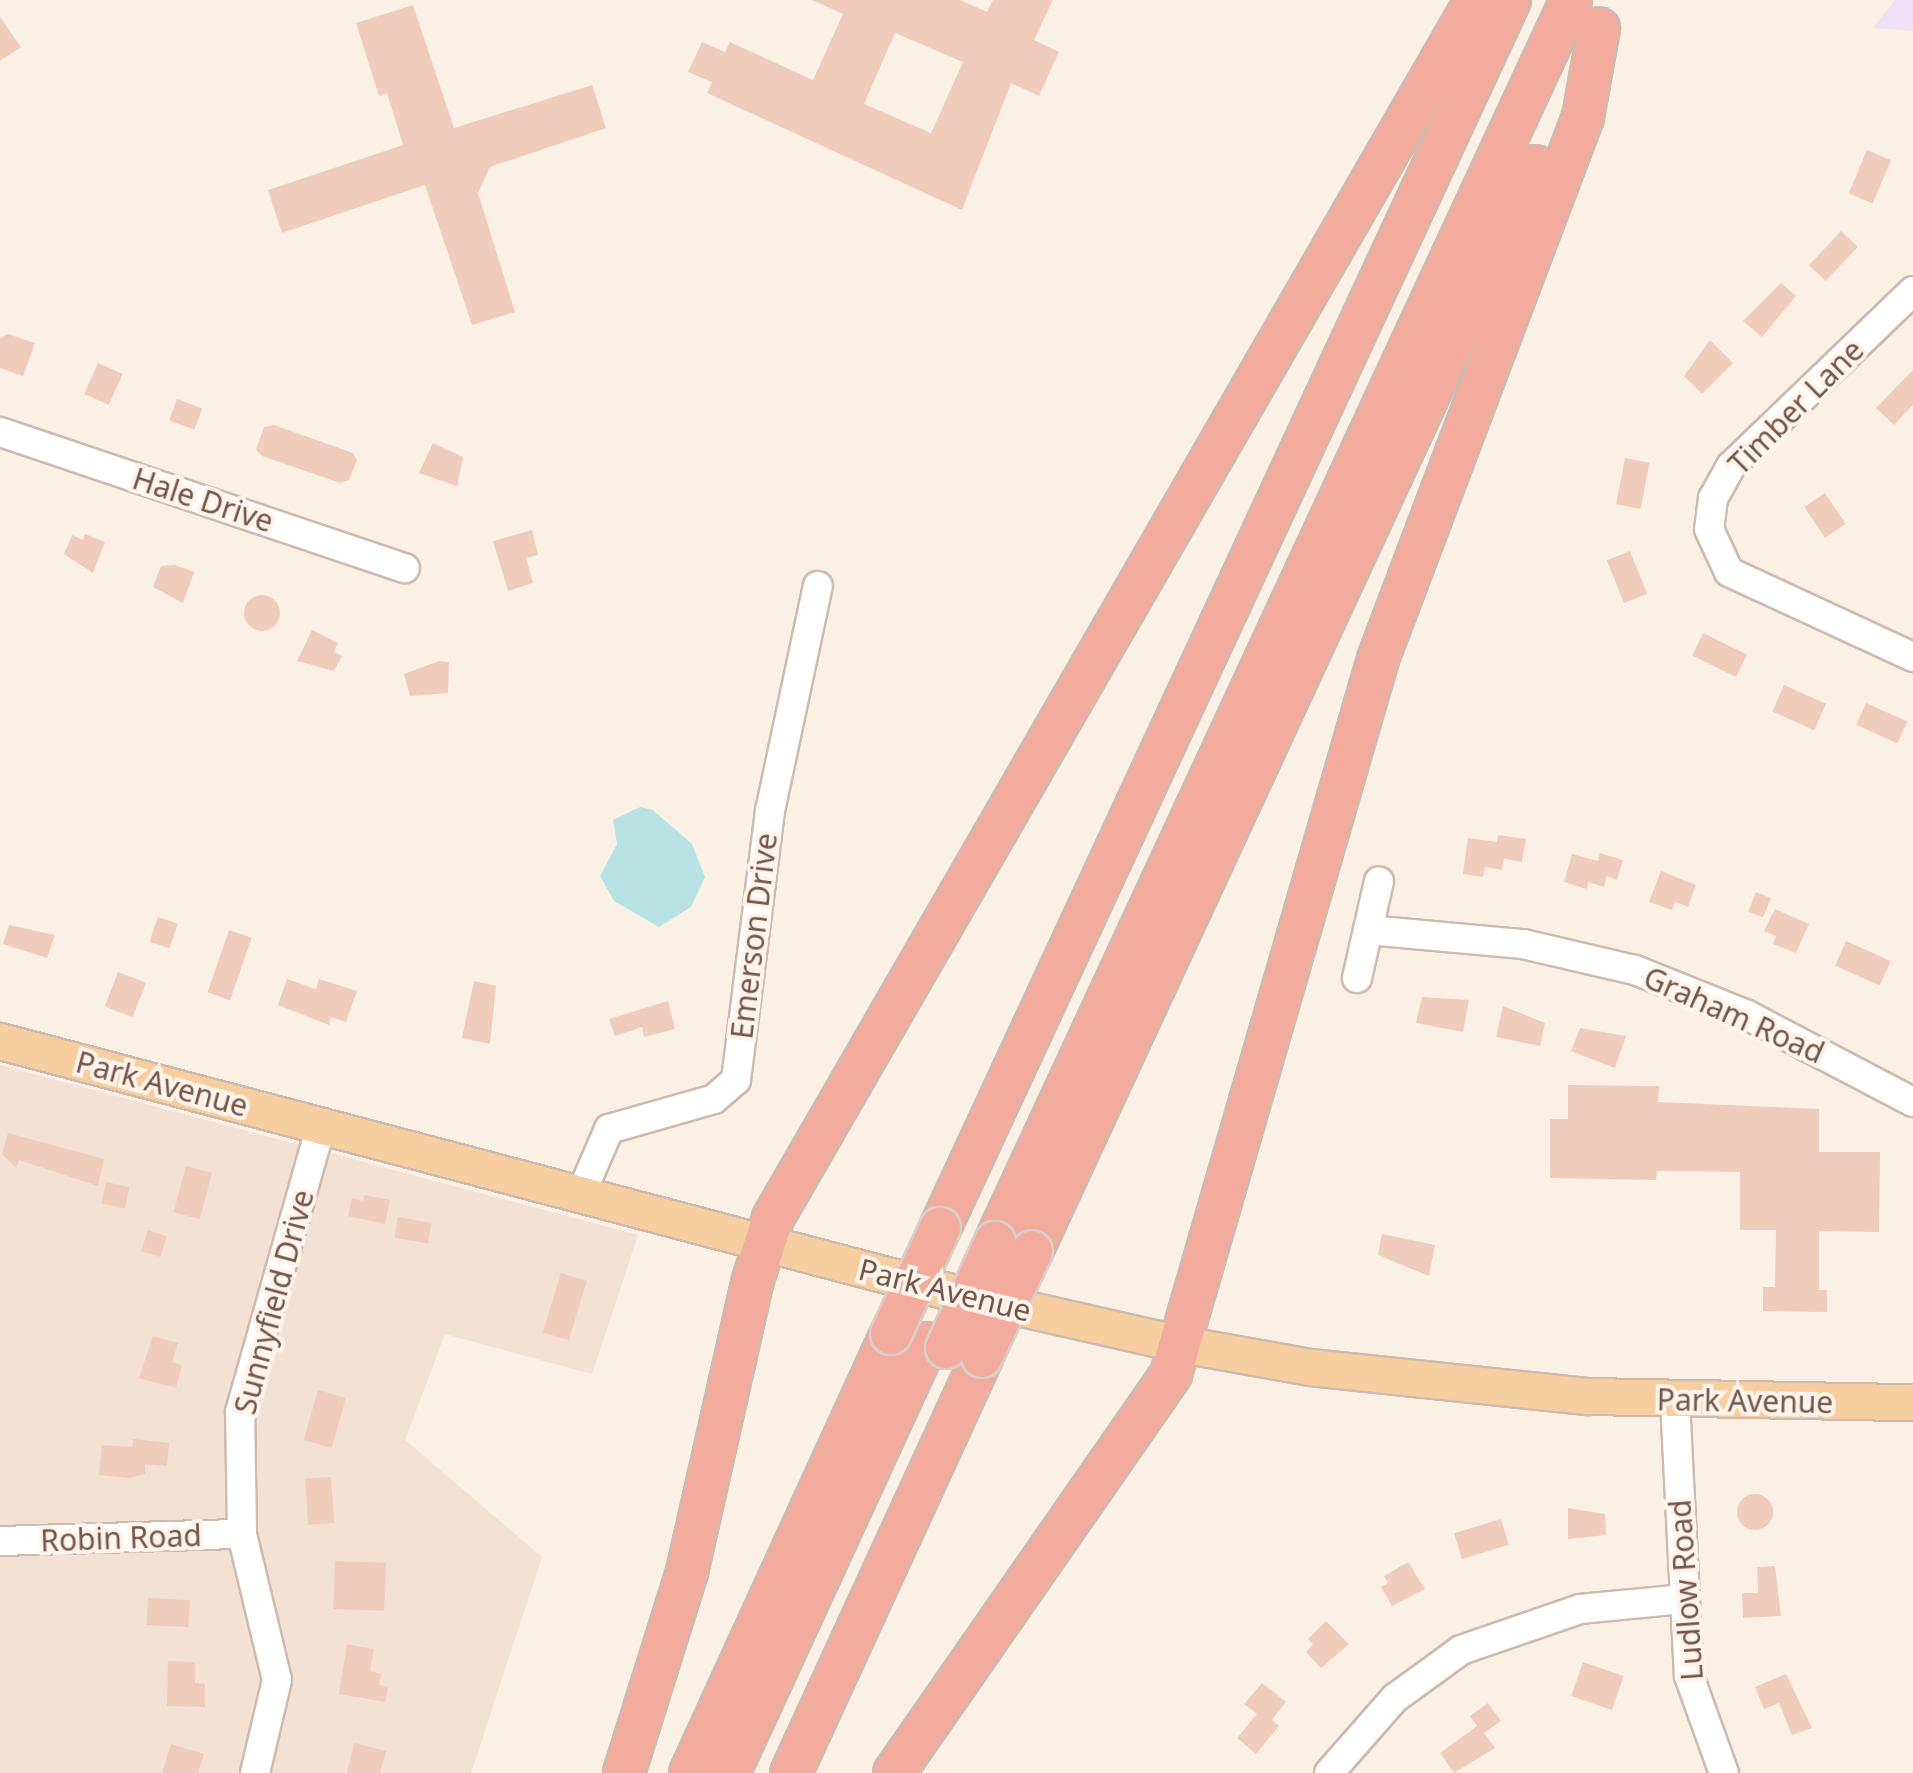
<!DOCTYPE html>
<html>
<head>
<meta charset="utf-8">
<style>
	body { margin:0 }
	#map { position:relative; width:1913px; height:1773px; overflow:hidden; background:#fbf0e4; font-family:"Noto Sans",sans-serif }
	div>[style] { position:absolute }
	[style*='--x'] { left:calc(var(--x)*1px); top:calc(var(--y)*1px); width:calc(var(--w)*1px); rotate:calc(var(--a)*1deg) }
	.residential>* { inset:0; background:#f3e1d3 }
	.education>* { inset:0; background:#ede1f7 }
	.water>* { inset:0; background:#b9e2e4 }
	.building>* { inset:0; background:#f0ccbd; transform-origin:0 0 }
	.round { border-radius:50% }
	.roads { filter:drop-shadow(2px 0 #ceb9ae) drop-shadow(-2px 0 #ceb9ae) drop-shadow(0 2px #ceb9ae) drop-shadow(0 -2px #ceb9ae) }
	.minor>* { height:28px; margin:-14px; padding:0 14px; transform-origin:14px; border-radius:14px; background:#fff }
	.major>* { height:35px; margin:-17.5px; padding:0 17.5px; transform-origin:17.5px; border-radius:17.5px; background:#f7ce9f }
	.highway>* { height:40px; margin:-20px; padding:0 20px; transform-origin:20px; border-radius:20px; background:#f3ab9d }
	.bridges { filter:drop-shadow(2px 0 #d8cfcd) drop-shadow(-2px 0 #d8cfcd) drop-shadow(0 2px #d8cfcd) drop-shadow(0 -2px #d8cfcd) }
	.highway-bridge>* { height:40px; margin:-20px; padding:0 20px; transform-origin:20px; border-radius:20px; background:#f3ab9d }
	span { translate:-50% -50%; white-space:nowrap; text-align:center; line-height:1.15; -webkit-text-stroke:8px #fef4ea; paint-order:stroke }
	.street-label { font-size:30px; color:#73554b }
</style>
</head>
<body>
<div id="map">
	<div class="residential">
		<i style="clip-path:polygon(0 1065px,638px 1235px,592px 1374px,445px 1334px,405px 1440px,542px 1557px,471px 1773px,0 1773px)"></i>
	</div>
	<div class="education">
		<i style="clip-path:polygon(1895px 0,1913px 0,1913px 31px,1873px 28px)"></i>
	</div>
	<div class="water">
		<i style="clip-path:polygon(640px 807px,653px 810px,692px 844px,705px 877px,691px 907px,659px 927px,614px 901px,600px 876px,617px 844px,613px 820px)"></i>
	</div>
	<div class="building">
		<i style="clip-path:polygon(evenodd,812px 0,960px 0,987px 12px,993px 0,1053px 0,1034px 40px,1059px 52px,1039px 96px,1011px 83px,962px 210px,707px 93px,712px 82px,688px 72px,702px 42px,725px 52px,730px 42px,813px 80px,843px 14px,812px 0,895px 33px,963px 62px,931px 133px,864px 104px,895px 33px)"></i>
		<i style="clip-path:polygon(413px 5px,454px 128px,592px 85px,606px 128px,490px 167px,478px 193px,515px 312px,472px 325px,425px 185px,282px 233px,268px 190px,403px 145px,387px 93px,379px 96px,356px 23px)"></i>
		<i style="clip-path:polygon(0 17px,21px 47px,0 61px)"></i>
		<i style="left:1867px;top:150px;width:26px;height:47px;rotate:23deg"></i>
		<i style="left:1841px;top:231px;width:23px;height:47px;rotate:43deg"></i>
		<i style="clip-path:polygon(1781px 283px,1796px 296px,1762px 337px,1743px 321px)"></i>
		<i style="clip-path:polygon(8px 334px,35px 343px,23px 376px,0 368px,0 338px)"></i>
		<i style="clip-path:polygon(1710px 340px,1733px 363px,1702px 394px,1684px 376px)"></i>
		<i style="left:98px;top:363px;width:27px;height:34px;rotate:24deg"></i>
		<i style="clip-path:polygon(1913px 370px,1913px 405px,1894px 425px,1876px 408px)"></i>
		<i style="left:177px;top:399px;width:27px;height:23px;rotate:20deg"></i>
		<i style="clip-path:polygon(274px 425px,353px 453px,357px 460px,349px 480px,340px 483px,262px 456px,256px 450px,264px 427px)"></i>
		<i style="clip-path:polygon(433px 443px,463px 457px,457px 486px,419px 473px)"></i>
		<i style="left:1625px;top:458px;width:25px;height:47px;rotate:11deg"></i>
		<i style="left:1825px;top:493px;width:37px;height:25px;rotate:56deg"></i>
		<i style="clip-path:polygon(532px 530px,538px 555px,526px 558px,533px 583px,508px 591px,493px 541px)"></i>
		<i style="clip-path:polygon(85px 534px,105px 542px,93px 573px,64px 554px,72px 535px,83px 540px)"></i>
		<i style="left:1630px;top:551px;width:46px;height:25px;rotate:68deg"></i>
		<i style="clip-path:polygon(175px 565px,194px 572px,183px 603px,153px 587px,161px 566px)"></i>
		<i class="round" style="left:244px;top:595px;width:36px;height:36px"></i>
		<i style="clip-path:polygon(312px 630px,338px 643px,334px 652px,342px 656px,334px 671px,297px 661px)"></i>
		<i style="left:1703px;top:633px;width:49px;height:25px;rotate:26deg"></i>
		<i style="clip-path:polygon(439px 661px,449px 662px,448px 693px,410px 696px,404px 674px)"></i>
		<i style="left:1784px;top:685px;width:46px;height:29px;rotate:24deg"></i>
		<i style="left:1866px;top:703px;width:45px;height:24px;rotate:24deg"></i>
		<i style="clip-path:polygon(1498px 835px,1526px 839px,1522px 862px,1504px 859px,1502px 870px,1485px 867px,1483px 877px,1463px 874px,1468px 838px,1497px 842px)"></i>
		<i style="clip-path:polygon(1600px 853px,1623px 860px,1617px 880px,1607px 876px,1604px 887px,1588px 882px,1587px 889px,1564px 882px,1572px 854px,1598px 861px)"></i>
		<i style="clip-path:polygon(1661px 871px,1696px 885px,1688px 907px,1675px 902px,1672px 910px,1649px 902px)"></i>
		<i style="left:1756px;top:892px;width:16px;height:21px;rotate:22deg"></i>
		<i style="clip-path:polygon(1775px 909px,1809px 924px,1796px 953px,1773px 944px,1776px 936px,1764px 931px)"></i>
		<i style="left:158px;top:917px;width:21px;height:26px;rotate:19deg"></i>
		<i style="clip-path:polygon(9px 925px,55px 935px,47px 958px,3px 944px)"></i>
		<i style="left:229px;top:930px;width:24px;height:66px;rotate:19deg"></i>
		<i style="left:1846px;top:941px;width:49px;height:27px;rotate:24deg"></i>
		<i style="left:118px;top:972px;width:30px;height:37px;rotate:21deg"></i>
		<i style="clip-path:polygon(287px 979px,316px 989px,319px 979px,357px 991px,346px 1022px,331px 1017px,329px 1025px,278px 1005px)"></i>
		<i style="clip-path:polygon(474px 981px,496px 986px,490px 1044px,462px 1038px)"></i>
		<i style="clip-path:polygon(1422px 997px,1469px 1000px,1463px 1032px,1416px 1023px)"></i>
		<i style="clip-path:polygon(668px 1001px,675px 1029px,644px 1037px,642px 1027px,615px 1036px,609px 1019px)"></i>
		<i style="clip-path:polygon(1503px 1006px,1545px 1023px,1540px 1046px,1496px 1037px)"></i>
		<i style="clip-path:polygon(1580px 1028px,1626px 1036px,1615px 1068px,1571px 1051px)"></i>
		<i style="clip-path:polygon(1568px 1085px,1659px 1086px,1658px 1102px,1819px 1109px,1819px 1152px,1880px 1152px,1879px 1232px,1819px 1231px,1819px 1290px,1827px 1290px,1827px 1312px,1763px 1311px,1763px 1287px,1775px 1287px,1776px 1230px,1740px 1230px,1740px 1172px,1657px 1171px,1656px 1180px,1550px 1178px,1550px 1119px,1568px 1119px)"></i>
		<i style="clip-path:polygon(8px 1133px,104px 1159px,98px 1186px,19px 1160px,16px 1168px,2px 1154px)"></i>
		<i style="left:186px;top:1166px;width:27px;height:48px;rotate:15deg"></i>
		<i style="left:106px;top:1182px;width:24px;height:22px;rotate:12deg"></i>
		<i style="clip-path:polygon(364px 1195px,390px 1200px,385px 1224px,348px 1216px,352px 1198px,363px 1201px)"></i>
		<i style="left:398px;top:1217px;width:34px;height:21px;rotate:10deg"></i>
		<i style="left:148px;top:1230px;width:20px;height:22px;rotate:18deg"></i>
		<i style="clip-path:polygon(1382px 1234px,1435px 1245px,1429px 1276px,1378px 1255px)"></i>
		<i style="left:561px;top:1273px;width:27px;height:62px;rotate:17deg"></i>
		<i style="clip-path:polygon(153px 1336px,178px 1343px,172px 1362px,182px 1365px,176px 1388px,139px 1378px)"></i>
		<i style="left:318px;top:1390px;width:29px;height:52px;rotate:16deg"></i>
		<i style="clip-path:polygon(133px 1439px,169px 1443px,167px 1466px,145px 1464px,145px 1474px,130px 1478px,99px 1475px,102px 1445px,132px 1447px)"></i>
		<i style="left:331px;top:1477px;width:46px;height:26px;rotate:86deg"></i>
		<i class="round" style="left:1737px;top:1494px;width:36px;height:36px"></i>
		<i style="clip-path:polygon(1568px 1508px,1605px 1514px,1606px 1535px,1568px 1539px)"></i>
		<i style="left:1501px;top:1519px;width:27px;height:49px;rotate:73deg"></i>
		<i style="left:335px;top:1561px;width:51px;height:48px;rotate:2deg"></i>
		<i style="clip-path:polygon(1408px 1562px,1425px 1589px,1392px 1606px,1381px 1587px,1388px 1583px,1384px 1576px)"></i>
		<i style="clip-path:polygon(1775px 1566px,1781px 1616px,1743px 1618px,1742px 1593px,1758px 1593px,1757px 1567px)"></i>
		<i style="left:148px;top:1598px;width:42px;height:27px;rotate:3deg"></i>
		<i style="clip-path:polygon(1326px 1621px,1349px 1644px,1321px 1668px,1306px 1652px,1313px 1644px,1308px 1639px)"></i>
		<i style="clip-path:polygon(347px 1644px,374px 1649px,370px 1671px,381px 1674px,379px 1685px,388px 1687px,385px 1702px,339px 1694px)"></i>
		<i style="clip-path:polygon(168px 1661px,195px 1662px,195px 1683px,205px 1684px,205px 1707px,167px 1706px)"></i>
		<i style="left:1583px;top:1662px;width:43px;height:36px;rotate:19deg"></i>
		<i style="clip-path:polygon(1786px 1674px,1812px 1728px,1792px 1735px,1779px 1703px,1764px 1709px,1755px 1687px)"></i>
		<i style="clip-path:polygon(1262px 1683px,1286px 1702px,1272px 1720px,1279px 1726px,1256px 1754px,1237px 1738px,1257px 1714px,1244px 1704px)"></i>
		<i style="clip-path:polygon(1488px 1703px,1501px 1721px,1484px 1733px,1495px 1748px,1454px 1773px,1440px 1753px,1477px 1726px,1470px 1716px)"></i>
		<i style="clip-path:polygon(354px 1743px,386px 1751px,380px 1773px,347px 1773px)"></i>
		<i style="clip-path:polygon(171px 1744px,204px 1754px,198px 1773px,162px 1773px)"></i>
	</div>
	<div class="roads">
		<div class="minor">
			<i style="--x:1913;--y:291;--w:252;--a:136.1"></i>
			<i style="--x:1731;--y:466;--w:37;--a:119"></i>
			<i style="--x:1713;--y:498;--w:31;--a:97"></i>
			<i style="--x:1709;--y:529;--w:47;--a:65.1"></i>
			<i style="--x:1729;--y:572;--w:203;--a:24.8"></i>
			<i style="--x:0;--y:432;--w:427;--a:18.6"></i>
			<i style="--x:1368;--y:930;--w:156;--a:5.2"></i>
			<i style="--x:1523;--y:944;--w:115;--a:13.1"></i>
			<i style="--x:1635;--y:970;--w:121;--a:21.9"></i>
			<i style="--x:1747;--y:1015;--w:187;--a:27.7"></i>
			<i style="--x:1357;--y:978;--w:99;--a:-77.2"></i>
			<i style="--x:581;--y:1194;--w:71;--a:-66.7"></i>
			<i style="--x:609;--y:1129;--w:109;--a:-15.9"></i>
			<i style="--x:714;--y:1099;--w:29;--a:-41"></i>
			<i style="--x:736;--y:1080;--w:271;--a:-82.8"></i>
			<i style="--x:770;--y:811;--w:230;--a:-78"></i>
			<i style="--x:1675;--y:1401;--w:275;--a:87.1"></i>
			<i style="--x:1689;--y:1676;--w:103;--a:70.2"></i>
			<i style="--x:0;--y:1541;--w:242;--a:-1.7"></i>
			<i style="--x:255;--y:1773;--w:96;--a:-76.7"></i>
			<i style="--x:277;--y:1680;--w:150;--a:-103.5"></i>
			<i style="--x:242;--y:1534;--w:122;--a:-90.9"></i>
			<i style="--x:240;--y:1412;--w:297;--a:-74.2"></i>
			<i style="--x:1329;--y:1773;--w:100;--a:-48.7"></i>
			<i style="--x:1395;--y:1698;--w:82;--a:-36"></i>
			<i style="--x:1461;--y:1650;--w:126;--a:-19"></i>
			<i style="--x:1580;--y:1609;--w:103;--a:-5.5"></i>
		</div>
		<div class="major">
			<i style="--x:0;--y:1041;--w:979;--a:14.79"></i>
			<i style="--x:947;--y:1291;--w:240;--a:12.8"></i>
			<i style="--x:1181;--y:1344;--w:131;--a:10.1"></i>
			<i style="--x:1310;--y:1367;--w:280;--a:6"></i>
			<i style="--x:1588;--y:1396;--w:325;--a:1.1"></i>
		</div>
		<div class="highway">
			<i style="--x:940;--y:1228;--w:1354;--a:-65.1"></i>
			<i style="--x:995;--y:1242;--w:1369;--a:-65.12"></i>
			<i style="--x:1032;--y:1251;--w:1196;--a:-65.13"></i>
			<i style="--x:624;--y:1773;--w:211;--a:-72.6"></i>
			<i style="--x:687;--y:1572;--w:296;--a:-77.3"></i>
			<i style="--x:752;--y:1283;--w:68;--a:-72.1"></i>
			<i style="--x:773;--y:1218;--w:1406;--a:-60.01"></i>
			<i style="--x:690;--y:1773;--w:483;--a:-65.4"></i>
			<i style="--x:729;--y:1773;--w:473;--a:-65.3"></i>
			<i style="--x:791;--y:1773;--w:458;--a:-65.3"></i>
			<i style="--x:894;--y:1773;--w:486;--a:-55.2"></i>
			<i style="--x:1171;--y:1374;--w:744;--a:-73.85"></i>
			<i style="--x:1378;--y:659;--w:579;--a:-69.28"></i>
			<i style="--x:1583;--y:117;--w:90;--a:-79.8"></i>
		</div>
	</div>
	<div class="bridges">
		<div class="highway-bridge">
			<i style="--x:891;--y:1334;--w:117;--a:-65.2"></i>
			<i style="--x:946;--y:1348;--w:117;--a:-65.2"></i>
			<i style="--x:982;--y:1357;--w:117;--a:-64.7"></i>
		</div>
	</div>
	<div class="street-label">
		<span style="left:1796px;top:407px;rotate:-45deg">Timber Lane</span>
		<span style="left:203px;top:500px;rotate:18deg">Hale Drive</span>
		<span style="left:754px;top:936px;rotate:-83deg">Emerson Drive</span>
		<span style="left:1734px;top:1015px;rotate:24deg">Graham Road</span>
		<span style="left:162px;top:1084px;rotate:15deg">Park Avenue</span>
		<span style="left:945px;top:1290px;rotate:14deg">Park Avenue</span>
		<span style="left:274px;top:1302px;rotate:-75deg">Sunnyfield Drive</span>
		<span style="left:1745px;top:1401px;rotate:1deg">Park Avenue</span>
		<span style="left:121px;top:1538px;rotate:-2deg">Robin Road</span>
		<span style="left:1686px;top:1590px;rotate:-94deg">Ludlow Road</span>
	</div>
</div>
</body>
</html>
